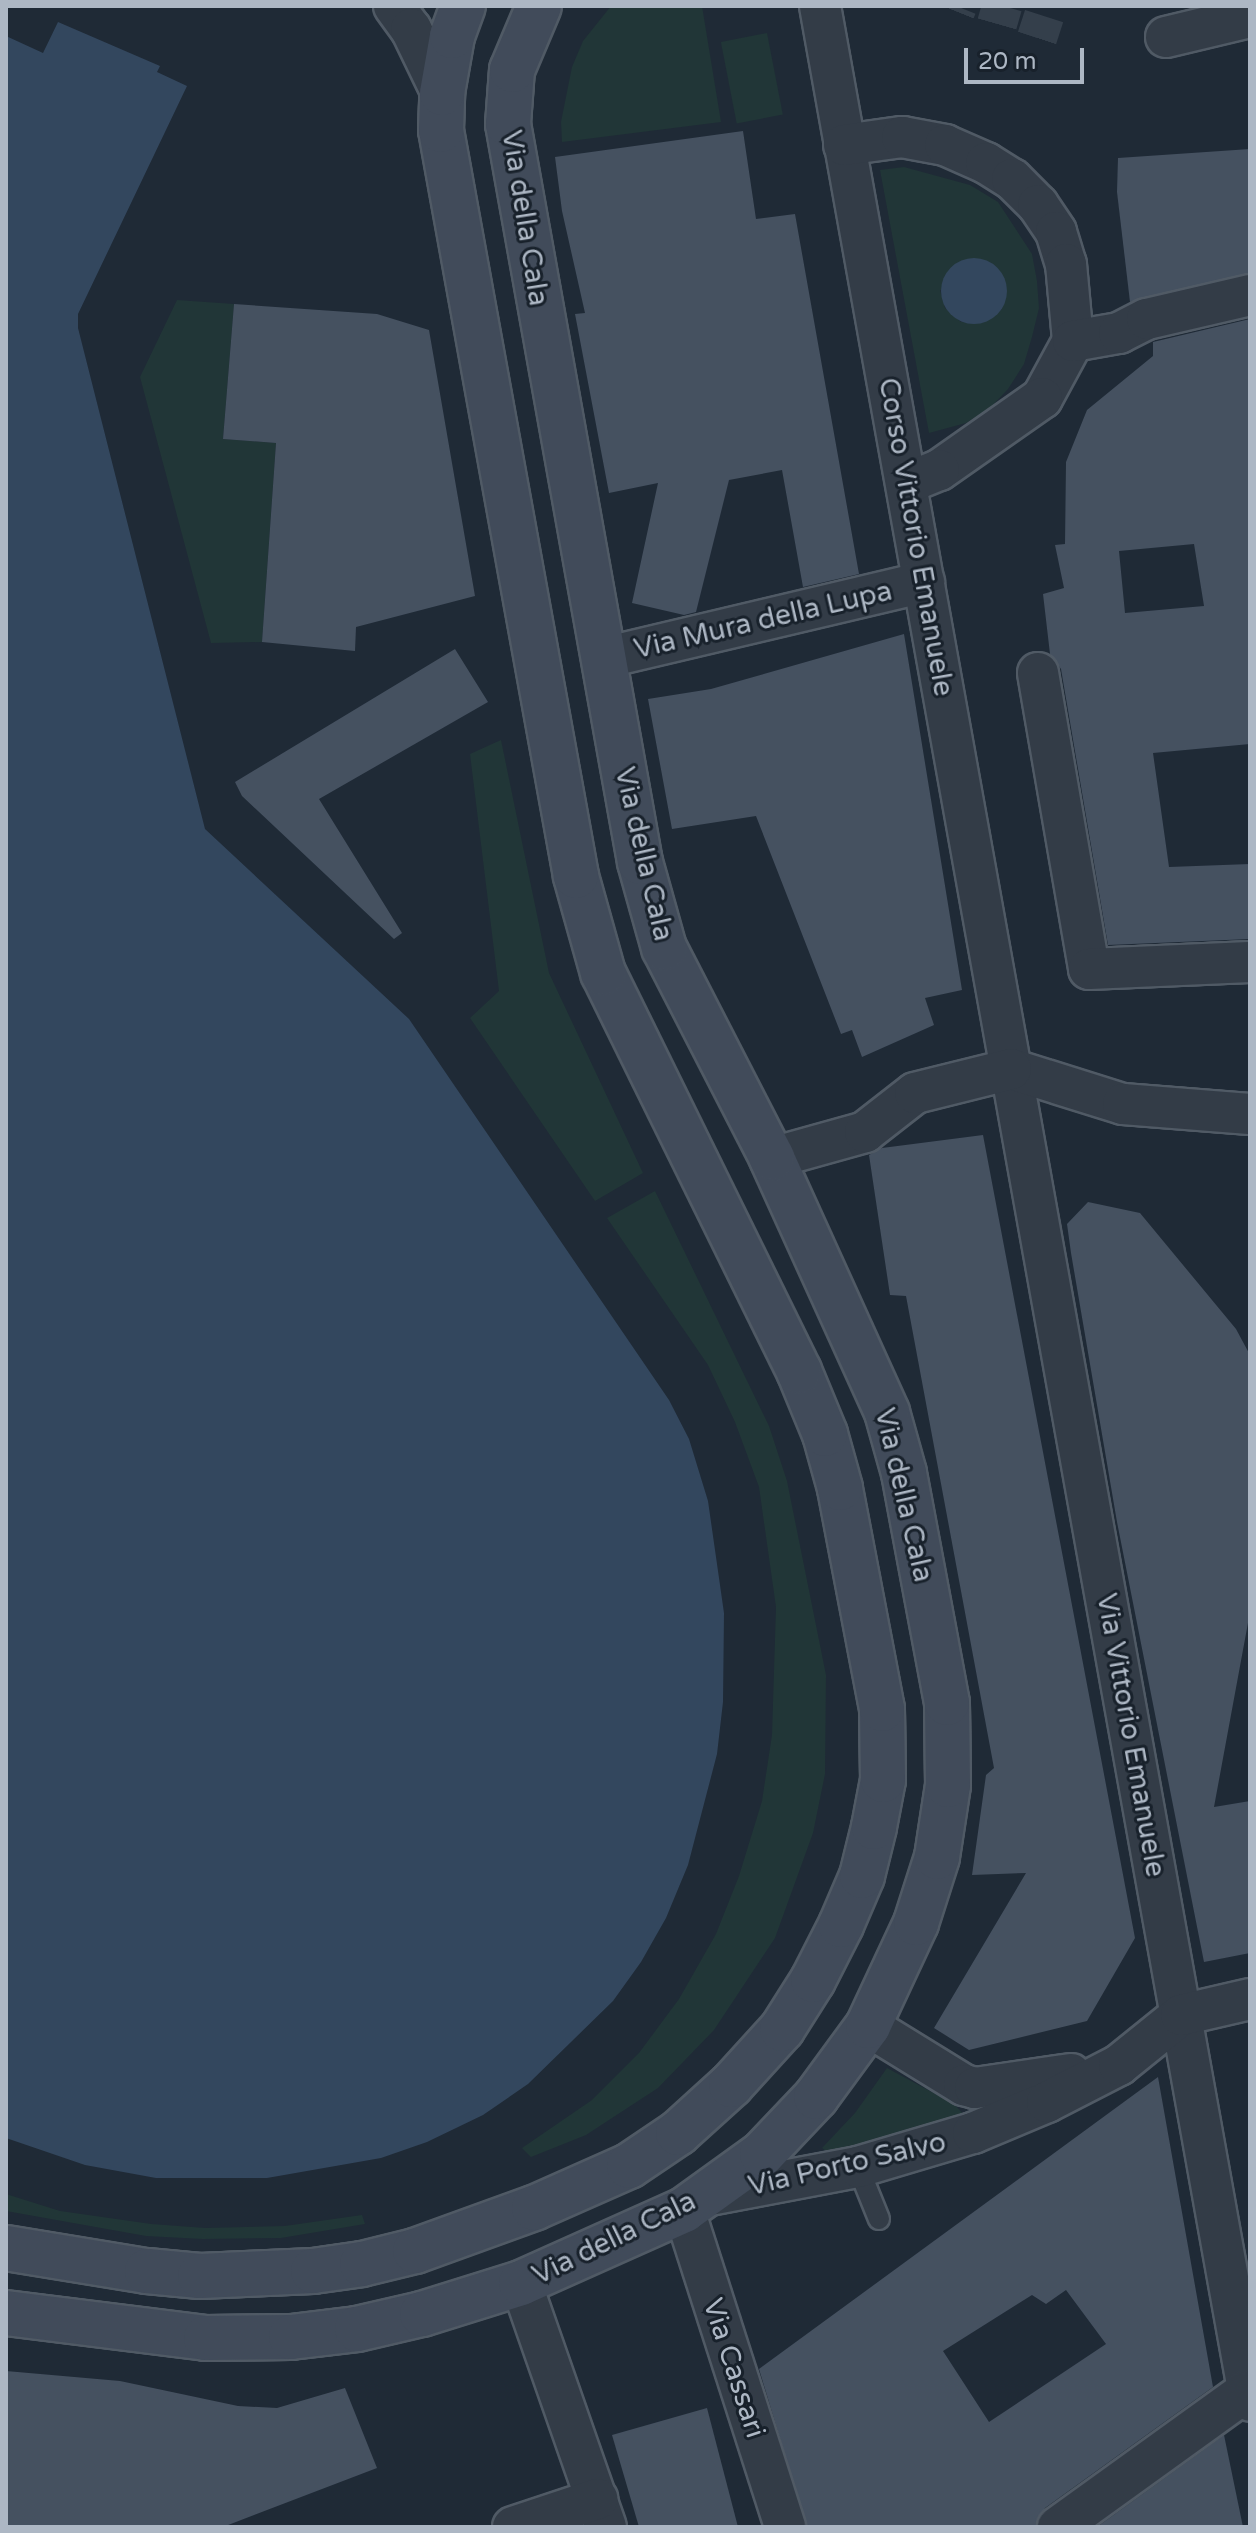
<!DOCTYPE html>
<html>
<head>
<meta charset="utf-8">
<style>
	body { margin:0 }
	#map { position:relative; width:1256px; height:2533px; overflow:hidden; background:#1f2a36; font-family:"Varela Round",sans-serif }
	div>[style] { position:absolute }
	[style*='--x'] { left:calc(var(--x)*1px); top:calc(var(--y)*1px); width:calc(var(--w)*1px); rotate:calc(var(--a)*1deg) }
	.green>* { inset:0; background:#213637; transform-origin:0 0 }
	.water>* { inset:0; background:#33475e }
	.round { border-radius:50% }
	.building>* { inset:0; background:#455160 }
	.street-tunnel>* { height:40px; margin-top:-20px; transform-origin:0; background:repeating-linear-gradient(90deg,#343f4b 0 40px,transparent 0 60px) }
	.roads { filter:drop-shadow(2px 0 #505a65) drop-shadow(-2px 0 #505a65) drop-shadow(0 2px #505a65) drop-shadow(0 -2px #505a65) }
	.lane>* { height:20px; margin:-10px; padding:0 10px; transform-origin:10px; border-radius:10px; background:#333c47 }
	.street>* { height:40px; margin:-20px; padding:0 20px; transform-origin:20px; border-radius:20px; background:#333c47 }
	.secondary>* { height:44px; margin:-22px; padding:0 22px; transform-origin:22px; border-radius:22px; background:#414b5a }
	span { translate:-50% -50%; white-space:nowrap; text-align:center; line-height:1.15; -webkit-text-stroke:6px #18212b; paint-order:stroke }
	.street-label { font-size:28px; color:#adb7c4 }
	.frame { position:absolute; inset:0; border:8px solid #adb7c4; pointer-events:none }
	.scale { position:absolute; left:964px; top:48px; width:120px; height:36px; box-sizing:border-box; border:4px solid #adb7c4; border-top:0; padding-left:10px; font-size:24px; line-height:28px; white-space:nowrap; color:#adb7c4; -webkit-text-stroke:6px #18212b; paint-order:stroke }
</style>
</head>
<body>
<div id="map">
	<div class="green">
		<i style="clip-path:polygon(611px 6px,702px 6px,721px 122px,562px 142px,561px 122px,572px 67px,583px 41px)"></i>
		<i style="left:767px;top:33px;width:83px;height:47px;rotate:79deg"></i>
		<i style="clip-path:polygon(evenodd,904px 167px,970px 185px,998px 202px,1032px 254px,1037px 281px,1039px 308px,1032px 337px,1024px 364px,1008px 389px,990px 408px,966px 423px,929px 433px,880px 170px,904px 167px,940px 290px,1002px 309px,982px 323px,961px 322px,945px 308px,940px 290px)"></i>
		<i style="clip-path:polygon(177px 300px,234px 304px,223px 439px,276px 443px,262px 642px,211px 643px,140px 377px)"></i>
		<i style="clip-path:polygon(501px 740px,549px 973px,643px 1173px,595px 1201px,470px 1018px,499px 991px,470px 754px)"></i>
		<i style="clip-path:polygon(655px 1191px,769px 1426px,787px 1481px,826px 1675px,825px 1774px,813px 1833px,775px 1938px,714px 2030px,658px 2088px,586px 2135px,531px 2157px,522px 2148px,592px 2100px,639px 2053px,679px 1999px,716px 1934px,739px 1876px,762px 1801px,772px 1735px,776px 1607px,759px 1487px,735px 1422px,708px 1365px,607px 1218px)"></i>
		<i style="clip-path:polygon(887px 2068px,954px 2104px,968px 2119px,833px 2156px,822px 2148px,855px 2113px)"></i>
		<i style="clip-path:polygon(6px 2194px,60px 2211px,151px 2224px,205px 2228px,285px 2226px,362px 2215px,365px 2224px,281px 2238px,203px 2239px,146px 2236px,6px 2211px)"></i>
	</div>
	<div class="water">
		<i style="clip-path:polygon(58px 22px,160px 66px,157px 72px,187px 86px,78px 314px,78px 328px,205px 829px,409px 1019px,669px 1400px,689px 1439px,708px 1501px,724px 1613px,723px 1702px,717px 1754px,688px 1865px,666px 1918px,641px 1962px,613px 2001px,528px 2084px,483px 2115px,427px 2142px,381px 2158px,267px 2178px,156px 2178px,85px 2165px,6px 2138px,6px 36px,43px 53px)"></i>
		<i class="round" style="left:941px;top:258px;width:66px;height:66px"></i>
	</div>
	<div class="building">
		<i style="clip-path:polygon(743px 131px,756px 219px,795px 214px,859px 574px,803px 587px,782px 470px,729px 480px,696px 612px,684px 615px,632px 603px,658px 483px,609px 493px,575px 314px,585px 313px,562px 211px,555px 157px)"></i>
		<i style="clip-path:polygon(1250px 149px,1250px 273px,1130px 302px,1117px 192px,1118px 158px)"></i>
		<i style="clip-path:polygon(234px 304px,377px 314px,429px 330px,475px 596px,356px 627px,355px 651px,262px 642px,276px 443px,223px 439px)"></i>
		<i style="clip-path:polygon(evenodd,1250px 319px,1250px 744px,1153px 753px,1169px 867px,1250px 864px,1250px 939px,1108px 945px,1061px 669px,1050px 654px,1043px 594px,1064px 588px,1055px 545px,1065px 544px,1066px 462px,1087px 410px,1153px 356px,1153px 342px,1250px 319px,1194px 544px,1204px 606px,1125px 613px,1119px 551px,1194px 544px)"></i>
		<i style="clip-path:polygon(904px 634px,962px 990px,925px 998px,934px 1025px,862px 1057px,852px 1030px,841px 1034px,756px 816px,672px 829px,648px 699px,711px 689px)"></i>
		<i style="clip-path:polygon(455px 649px,488px 702px,319px 799px,402px 933px,394px 939px,242px 796px,235px 782px)"></i>
		<i style="clip-path:polygon(983px 1135px,1135px 1938px,1087px 2021px,969px 2050px,934px 2028px,1026px 1873px,972px 1875px,986px 1775px,994px 1768px,906px 1296px,890px 1295px,869px 1155px,882px 1148px)"></i>
		<i style="clip-path:polygon(1088px 1202px,1140px 1213px,1236px 1329px,1250px 1355px,1250px 1612px,1214px 1807px,1250px 1801px,1250px 1953px,1204px 1962px,1117px 1522px,1071px 1253px,1067px 1224px)"></i>
		<i style="clip-path:polygon(evenodd,1158px 2077px,1213px 2387px,1045px 2508px,1035px 2527px,807px 2527px,759px 2369px,1158px 2077px,1066px 2290px,1106px 2344px,989px 2422px,943px 2351px,1032px 2295px,1046px 2304px,1066px 2290px)"></i>
		<i style="clip-path:polygon(6px 2371px,120px 2381px,238px 2406px,277px 2408px,345px 2388px,377px 2468px,223px 2527px,6px 2527px)"></i>
		<i style="clip-path:polygon(707px 2408px,738px 2527px,639px 2527px,612px 2435px)"></i>
		<i style="clip-path:polygon(1224px 2435px,1243px 2527px,1097px 2527px)"></i>
	</div>
	<div class="street-tunnel">
		<i style="--x:955;--y:11;--w:5;--a:-68"></i>
		<i style="--x:997;--y:24;--w:19;--a:-74"></i>
		<i style="--x:1037;--y:38;--w:23;--a:-72"></i>
	</div>
	<div class="roads">
		<div class="lane">
			<i style="--x:858;--y:2167;--w:56;--a:68"></i>
		</div>
		<div class="street">
			<i style="--x:394;--y:6;--w:29;--a:54"></i>
			<i style="--x:411;--y:29;--w:71;--a:64.2"></i>
			<i style="--x:820;--y:6;--w:2433;--a:79.82"></i>
			<i style="--x:1166;--y:37;--w:86;--a:-13.4"></i>
			<i style="--x:844;--y:145;--w:59;--a:-7.9"></i>
			<i style="--x:902;--y:137;--w:44;--a:10.5"></i>
			<i style="--x:945;--y:145;--w:45;--a:23.7"></i>
			<i style="--x:986;--y:163;--w:31;--a:32"></i>
			<i style="--x:1012;--y:179;--w:37;--a:45"></i>
			<i style="--x:1038;--y:205;--w:32;--a:56"></i>
			<i style="--x:1056;--y:232;--w:34;--a:73"></i>
			<i style="--x:1066;--y:264;--w:77;--a:84.8"></i>
			<i style="--x:1073;--y:341;--w:65;--a:118.5"></i>
			<i style="--x:1042;--y:398;--w:126;--a:145"></i>
			<i style="--x:939;--y:470;--w:35;--a:158"></i>
			<i style="--x:1073;--y:341;--w:47;--a:-9.9"></i>
			<i style="--x:1119;--y:333;--w:31;--a:-27"></i>
			<i style="--x:1147;--y:319;--w:106;--a:-13.1"></i>
			<i style="--x:603;--y:658;--w:330;--a:-13.3"></i>
			<i style="--x:1038;--y:673;--w:300;--a:80.2"></i>
			<i style="--x:1089;--y:969;--w:161;--a:-2.5"></i>
			<i style="--x:1011;--y:1069;--w:117;--a:17.4"></i>
			<i style="--x:1123;--y:1104;--w:127;--a:4.5"></i>
			<i style="--x:772;--y:1158;--w:97;--a:-15.6"></i>
			<i style="--x:865;--y:1132;--w:63;--a:-38"></i>
			<i style="--x:915;--y:1093;--w:99;--a:-14"></i>
			<i style="--x:868;--y:2026;--w:113;--a:31.6"></i>
			<i style="--x:964;--y:2085;--w:11;--a:15"></i>
			<i style="--x:975;--y:2088;--w:97;--a:-8.3"></i>
			<i style="--x:704;--y:2196;--w:157;--a:-10.7"></i>
			<i style="--x:858;--y:2167;--w:120;--a:-16.5"></i>
			<i style="--x:973;--y:2133;--w:80;--a:-22.7"></i>
			<i style="--x:1047;--y:2102;--w:81;--a:-27.2"></i>
			<i style="--x:1119;--y:2065;--w:80;--a:-38.9"></i>
			<i style="--x:1181;--y:2015;--w:71;--a:-13.1"></i>
			<i style="--x:684;--y:2210;--w:333;--a:72.3"></i>
			<i style="--x:521;--y:2283;--w:258;--a:70.8"></i>
			<i style="--x:513;--y:2527;--w:89;--a:-18.4"></i>
			<i style="--x:1058;--y:2527;--w:234;--a:-35.8"></i>
		</div>
		<div class="secondary">
			<i style="--x:6;--y:2248;--w:143;--a:9.3"></i>
			<i style="--x:147;--y:2271;--w:53;--a:5.4"></i>
			<i style="--x:200;--y:2276;--w:113;--a:-2.5"></i>
			<i style="--x:313;--y:2271;--w:49;--a:-8.1"></i>
			<i style="--x:362;--y:2264;--w:55;--a:-13.8"></i>
			<i style="--x:415;--y:2251;--w:127;--a:-19.9"></i>
			<i style="--x:534;--y:2208;--w:104;--a:-23.9"></i>
			<i style="--x:629;--y:2166;--w:59;--a:-34"></i>
			<i style="--x:678;--y:2133;--w:72;--a:-42.2"></i>
			<i style="--x:731;--y:2085;--w:76;--a:-47.7"></i>
			<i style="--x:782;--y:2029;--w:58;--a:-57.7"></i>
			<i style="--x:813;--y:1980;--w:62;--a:-63"></i>
			<i style="--x:841;--y:1925;--w:53;--a:-66.8"></i>
			<i style="--x:862;--y:1876;--w:50;--a:-76.2"></i>
			<i style="--x:874;--y:1827;--w:48;--a:-79.2"></i>
			<i style="--x:883;--y:1780;--w:71;--a:-90.8"></i>
			<i style="--x:882;--y:1709;--w:225;--a:-100.8"></i>
			<i style="--x:840;--y:1488;--w:56;--a:-105.5"></i>
			<i style="--x:825;--y:1434;--w:68;--a:-112.4"></i>
			<i style="--x:799;--y:1371;--w:444;--a:-116.2"></i>
			<i style="--x:603;--y:973;--w:101;--a:-105.6"></i>
			<i style="--x:576;--y:876;--w:758;--a:-100.26"></i>
			<i style="--x:441;--y:130;--w:37;--a:-88"></i>
			<i style="--x:442;--y:93;--w:58;--a:-80"></i>
			<i style="--x:452;--y:36;--w:32;--a:-70"></i>
			<i style="--x:6;--y:2313;--w:202;--a:7.1"></i>
			<i style="--x:206;--y:2338;--w:85;--a:-0.7"></i>
			<i style="--x:291;--y:2337;--w:66;--a:-6.9"></i>
			<i style="--x:357;--y:2329;--w:67;--a:-13"></i>
			<i style="--x:422;--y:2314;--w:104;--a:-17.4"></i>
			<i style="--x:521;--y:2283;--w:179;--a:-24.1"></i>
			<i style="--x:684;--y:2210;--w:96;--a:-35.7"></i>
			<i style="--x:762;--y:2154;--w:79;--a:-46.5"></i>
			<i style="--x:816;--y:2097;--w:88;--a:-53.8"></i>
			<i style="--x:868;--y:2026;--w:114;--a:-65"></i>
			<i style="--x:916;--y:1923;--w:69;--a:-72.3"></i>
			<i style="--x:937;--y:1857;--w:73;--a:-81.3"></i>
			<i style="--x:948;--y:1785;--w:82;--a:-90.7"></i>
			<i style="--x:947;--y:1703;--w:234;--a:-100.6"></i>
			<i style="--x:904;--y:1473;--w:63;--a:-105.6"></i>
			<i style="--x:887;--y:1412;--w:279;--a:-114.4"></i>
			<i style="--x:772;--y:1158;--w:236;--a:-117.2"></i>
			<i style="--x:664;--y:948;--w:89;--a:-105.6"></i>
			<i style="--x:640;--y:862;--w:750;--a:-100.14"></i>
			<i style="--x:508;--y:124;--w:54;--a:-85.8"></i>
			<i style="--x:512;--y:70;--w:69;--a:-67.1"></i>
		</div>
	</div>
	<div class="street-label">
		<span style="left:525px;top:218px;rotate:81deg">Via della Cala</span>
		<span style="left:916px;top:537px;rotate:80deg">Corso Vittorio Emanuele</span>
		<span style="left:763px;top:620px;rotate:-13deg">Via Mura della Lupa</span>
		<span style="left:644px;top:854px;rotate:77deg">Via della Cala</span>
		<span style="left:904px;top:1495px;rotate:77deg">Via della Cala</span>
		<span style="left:1131px;top:1735px;rotate:80deg">Via Vittorio Emanuele</span>
		<span style="left:847px;top:2164px;rotate:-13deg">Via Porto Salvo</span>
		<span style="left:614px;top:2238px;rotate:-26deg">Via della Cala</span>
		<span style="left:734px;top:2368px;rotate:72deg">Via Cassari</span>
	</div>
	<div class="frame"></div>
	<div class="scale">20 m</div>
</div>
</body>
</html>
